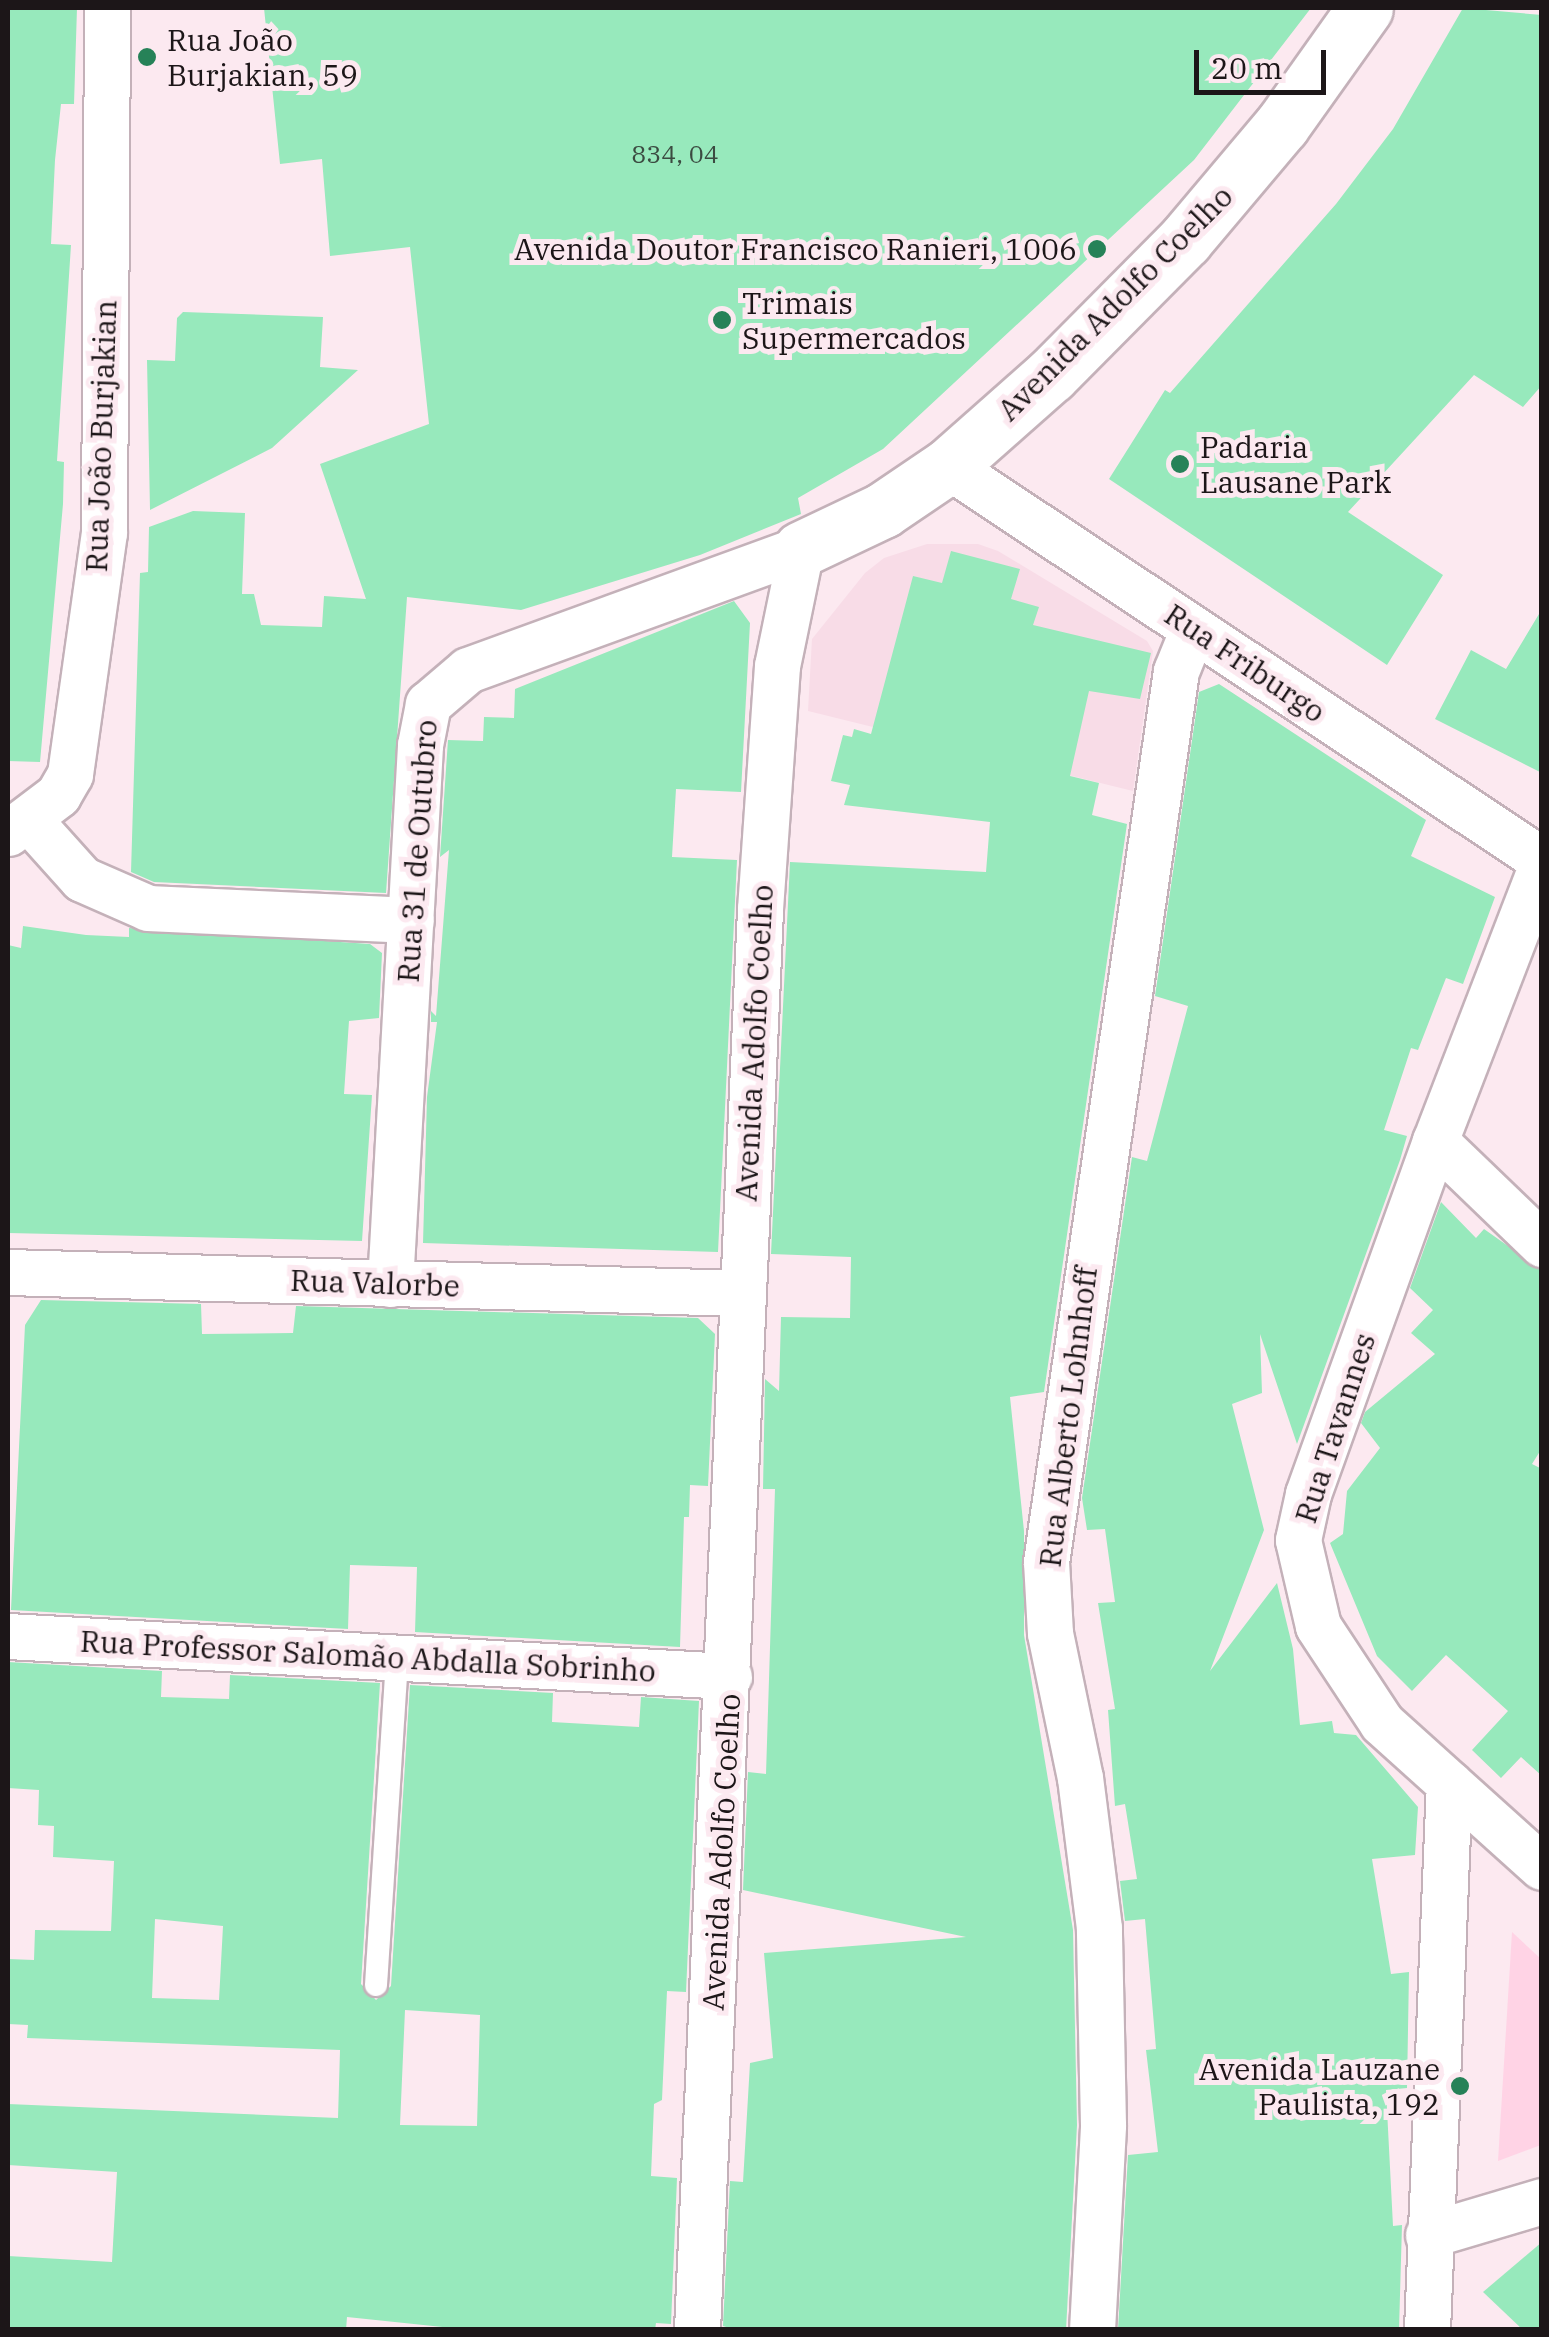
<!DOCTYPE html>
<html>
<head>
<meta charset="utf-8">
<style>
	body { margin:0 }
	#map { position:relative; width:1549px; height:2337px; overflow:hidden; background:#fce9f0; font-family:"IBM Plex Serif",serif }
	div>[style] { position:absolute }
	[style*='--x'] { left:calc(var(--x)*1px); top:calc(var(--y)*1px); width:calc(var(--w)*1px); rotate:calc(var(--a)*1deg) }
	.built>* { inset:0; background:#f8dce7 }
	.green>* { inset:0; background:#ffd3e5 }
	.building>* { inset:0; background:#97e9bc }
	.roads { filter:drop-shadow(2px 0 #c4b1b9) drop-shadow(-2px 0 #c4b1b9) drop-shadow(0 2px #c4b1b9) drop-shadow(0 -2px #c4b1b9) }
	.service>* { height:22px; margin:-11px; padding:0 11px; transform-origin:11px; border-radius:11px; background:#fff }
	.minor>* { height:45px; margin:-22.5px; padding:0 22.5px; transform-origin:22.5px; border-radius:22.5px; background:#fff }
	.tertiary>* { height:55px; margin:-27.5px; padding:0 27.5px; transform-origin:27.5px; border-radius:27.5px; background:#fff }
	.dots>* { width:28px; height:28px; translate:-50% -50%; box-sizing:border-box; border:5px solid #fce9f0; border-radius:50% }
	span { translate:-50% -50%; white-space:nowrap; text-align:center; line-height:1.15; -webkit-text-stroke:10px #fce9f0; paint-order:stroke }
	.number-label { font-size:25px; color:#3b4b41 }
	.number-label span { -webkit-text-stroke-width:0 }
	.poi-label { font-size:30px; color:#1c1618 }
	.left { translate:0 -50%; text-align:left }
	.right { translate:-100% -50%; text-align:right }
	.street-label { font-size:30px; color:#1c1618 }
	.frame { position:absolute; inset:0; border:10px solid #1c1618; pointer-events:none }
	.scale { position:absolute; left:1194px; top:50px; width:132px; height:45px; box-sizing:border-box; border:5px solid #1c1618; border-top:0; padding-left:12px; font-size:30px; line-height:35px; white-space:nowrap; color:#1c1618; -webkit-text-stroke:8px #fce9f0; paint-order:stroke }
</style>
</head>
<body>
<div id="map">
	<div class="built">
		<i style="clip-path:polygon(927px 544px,978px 544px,998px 551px,1147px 641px,1153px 651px,1133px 791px,808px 711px,812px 639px,865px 573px,884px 558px)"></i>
	</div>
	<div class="green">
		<i style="clip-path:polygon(1512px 1932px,1541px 1959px,1541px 2145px,1498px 2161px)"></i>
	</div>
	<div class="building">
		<i style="clip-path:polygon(8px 8px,77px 8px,74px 104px,61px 104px,55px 160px,51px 244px,71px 245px,57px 461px,64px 462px,63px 504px,40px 762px,8px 761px)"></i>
		<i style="clip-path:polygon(264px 8px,1311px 8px,1194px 160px,883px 449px,798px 498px,801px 514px,700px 555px,521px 610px,407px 597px,386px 893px,154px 882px,131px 872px,140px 573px,148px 572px,149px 527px,193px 511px,245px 513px,242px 594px,254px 594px,261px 625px,322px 627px,324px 596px,366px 599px,320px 464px,429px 424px,410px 247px,330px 256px,322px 159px,280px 164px)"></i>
		<i style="clip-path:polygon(1463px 8px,1542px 15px,1542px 385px,1523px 407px,1474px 375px,1348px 512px,1443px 575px,1387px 665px,1109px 479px,1165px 390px,1170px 393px,1336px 204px,1393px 129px)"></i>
		<i style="clip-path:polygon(183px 312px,323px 317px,320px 367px,358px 370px,272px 448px,150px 510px,147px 360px,175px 361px,177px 318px)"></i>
		<i style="clip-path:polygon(951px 551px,1020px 569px,1011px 599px,1039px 607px,1033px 625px,1151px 653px,1140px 699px,1089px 691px,1070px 776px,1099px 783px,1092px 815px,1127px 824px,1044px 1392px,1010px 1397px,1024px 1531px,1024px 1635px,1073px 1930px,1077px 2125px,1066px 2330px,736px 2330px,723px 2326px,730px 2181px,743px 2182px,750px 2063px,773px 2058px,764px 1953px,966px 1937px,743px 1890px,748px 1772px,766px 1774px,775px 1489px,763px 1489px,765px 1379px,779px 1391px,781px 1317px,850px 1318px,851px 1257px,771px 1254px,790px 862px,986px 872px,990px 822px,844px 805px,850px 785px,831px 781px,843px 735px,852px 737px,854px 729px,871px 734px,913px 576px,942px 583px)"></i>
		<i style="clip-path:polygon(734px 601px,750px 623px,741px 792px,676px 789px,672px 857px,737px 860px,718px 1252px,423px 1243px,427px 1097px,437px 1022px,431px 1022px,431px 1011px,436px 1016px,449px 850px,440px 857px,448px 740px,483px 741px,484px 717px,514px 718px,515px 689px)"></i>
		<i style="clip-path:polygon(1542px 609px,1542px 773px,1435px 719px,1471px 650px,1506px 669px)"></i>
		<i style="clip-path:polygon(1219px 684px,1426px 820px,1411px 856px,1495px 897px,1463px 984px,1446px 978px,1418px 1050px,1411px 1048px,1384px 1130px,1407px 1136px,1400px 1160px,1297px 1444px,1260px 1334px,1262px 1393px,1232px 1404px,1264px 1530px,1210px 1671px,1277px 1583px,1293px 1649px,1300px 1725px,1332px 1721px,1334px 1733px,1356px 1735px,1418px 1807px,1415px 1855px,1372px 1859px,1391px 1974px,1409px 1972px,1407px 2088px,1386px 2090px,1393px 2226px,1402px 2225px,1399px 2330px,1118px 2330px,1128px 2155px,1158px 2152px,1146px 2050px,1156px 2049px,1145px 1919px,1125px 1921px,1120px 1881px,1137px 1879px,1125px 1804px,1115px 1806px,1108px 1710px,1115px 1709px,1098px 1603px,1115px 1602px,1105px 1529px,1087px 1530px,1082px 1498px,1132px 1157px,1147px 1161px,1188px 1006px,1155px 996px,1199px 692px)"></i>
		<i style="clip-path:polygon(23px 926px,86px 935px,129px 937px,129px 928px,370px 944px,382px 953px,379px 1018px,349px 1021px,344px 1094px,372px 1095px,362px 1241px,8px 1233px,8px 945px,21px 948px)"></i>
		<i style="clip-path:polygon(1441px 1202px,1476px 1238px,1484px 1229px,1542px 1270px,1542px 1448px,1532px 1464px,1542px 1469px,1542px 1776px,1521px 1757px,1501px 1778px,1472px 1750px,1508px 1711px,1446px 1655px,1412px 1691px,1377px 1656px,1330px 1543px,1343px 1534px,1347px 1491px,1380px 1448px,1361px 1423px,1365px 1412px,1435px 1354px,1411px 1333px,1433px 1310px,1410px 1288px)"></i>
		<i style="clip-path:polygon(41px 1300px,201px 1304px,202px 1334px,293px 1333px,296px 1306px,698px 1318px,715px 1334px,708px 1486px,690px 1485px,689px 1517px,684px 1517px,680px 1647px,415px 1632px,417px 1567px,350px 1565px,348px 1629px,11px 1610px,25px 1325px)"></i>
		<i style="clip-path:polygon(evenodd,8px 1662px,162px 1671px,161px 1697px,229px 1699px,230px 1675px,380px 1683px,361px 1984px,376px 2000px,391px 1986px,410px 1685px,553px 1693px,552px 1722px,639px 1727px,641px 1697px,699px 1701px,686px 1992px,667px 1991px,662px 2100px,654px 2104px,651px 2176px,677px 2178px,671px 2324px,656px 2323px,655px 2330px,471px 2330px,347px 2317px,346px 2330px,8px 2330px,8px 2256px,112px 2262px,117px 2172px,8px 2165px,8px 2104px,338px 2118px,340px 2050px,27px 2038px,28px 2025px,8px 2024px,8px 1959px,34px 1960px,35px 1930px,111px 1931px,114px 1861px,53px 1857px,54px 1826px,38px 1825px,39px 1790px,8px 1788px,8px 1662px,155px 1919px,223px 1926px,219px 2000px,152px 1998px,155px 1919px,8px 1662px,405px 2010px,480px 2015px,477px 2126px,400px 2125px,405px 2010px)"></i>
		<i style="clip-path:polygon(1542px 2242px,1542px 2330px,1523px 2330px,1483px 2292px)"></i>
	</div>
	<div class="roads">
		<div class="service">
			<i style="--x:376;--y:1985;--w:327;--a:-86.3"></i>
		</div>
		<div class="minor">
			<i style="--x:948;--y:466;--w:713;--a:33.56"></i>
			<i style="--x:29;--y:820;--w:79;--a:48.1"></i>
			<i style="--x:82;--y:879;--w:72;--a:23.7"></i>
			<i style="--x:148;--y:908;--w:263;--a:2.6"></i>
			<i style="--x:8;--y:833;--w:63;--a:-37.2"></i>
			<i style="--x:58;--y:795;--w:24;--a:-60"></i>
			<i style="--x:70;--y:774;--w:243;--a:-82"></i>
			<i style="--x:104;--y:533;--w:525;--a:-89.67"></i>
			<i style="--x:1542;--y:864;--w:297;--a:111.1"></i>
			<i style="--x:1435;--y:1141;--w:375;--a:109.8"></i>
			<i style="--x:1308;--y:1494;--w:47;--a:102.3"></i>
			<i style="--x:1298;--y:1540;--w:88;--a:76.9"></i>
			<i style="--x:1318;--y:1626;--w:116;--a:56.6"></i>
			<i style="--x:1382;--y:1723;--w:215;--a:42"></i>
			<i style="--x:1435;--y:1141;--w:149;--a:43.9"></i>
			<i style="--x:8;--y:1272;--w:734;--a:1.64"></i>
			<i style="--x:390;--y:1284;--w:540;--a:-86.81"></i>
			<i style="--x:420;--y:745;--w:42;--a:-79"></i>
			<i style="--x:428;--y:704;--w:52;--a:-40.4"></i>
			<i style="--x:468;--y:670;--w:354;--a:-20"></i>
			<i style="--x:8;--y:1636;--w:722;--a:3.18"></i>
			<i style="--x:1428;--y:2235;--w:119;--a:-16.6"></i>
			<i style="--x:697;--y:2330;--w:1422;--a:-87.46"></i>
			<i style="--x:760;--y:909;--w:244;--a:-86"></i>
			<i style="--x:777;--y:666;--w:119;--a:-78.4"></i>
			<i style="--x:1092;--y:2330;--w:205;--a:-86.9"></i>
			<i style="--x:1103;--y:2125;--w:197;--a:-91.2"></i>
			<i style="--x:1099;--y:1928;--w:151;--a:-97.2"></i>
			<i style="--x:1080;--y:1778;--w:148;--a:-101.7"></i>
			<i style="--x:1050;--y:1633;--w:71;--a:-93.2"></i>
			<i style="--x:1046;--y:1562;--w:900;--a:-81.7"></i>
			<i style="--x:1176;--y:671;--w:45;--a:-68"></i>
			<i style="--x:1427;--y:2330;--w:547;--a:-87.7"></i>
		</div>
		<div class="tertiary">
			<i style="--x:801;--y:549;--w:91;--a:-25.4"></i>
			<i style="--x:883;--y:510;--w:78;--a:-34.1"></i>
			<i style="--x:948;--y:466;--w:137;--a:-41.5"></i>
			<i style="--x:1051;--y:375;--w:190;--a:-45.2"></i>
			<i style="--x:1185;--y:240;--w:150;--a:-49.9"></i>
			<i style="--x:1282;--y:125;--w:143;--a:-54.6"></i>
		</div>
	</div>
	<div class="dots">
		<i style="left:147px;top:57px;background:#268258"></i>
		<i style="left:1097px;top:249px;background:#268258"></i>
		<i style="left:722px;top:320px;background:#268258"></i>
		<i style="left:1180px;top:464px;background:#268258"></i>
		<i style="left:1460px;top:2086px;background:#268258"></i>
	</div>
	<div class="number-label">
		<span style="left:675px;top:154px">834, 04</span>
	</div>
	<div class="poi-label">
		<span class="left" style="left:167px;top:57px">Rua João<br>Burjakian, 59</span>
		<span class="right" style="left:1077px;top:249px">Avenida Doutor Francisco Ranieri, 1006</span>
		<span class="left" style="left:742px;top:320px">Trimais<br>Supermercados</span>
		<span class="left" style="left:1200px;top:464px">Padaria<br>Lausane Park</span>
		<span class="right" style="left:1440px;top:2086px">Avenida Lauzane<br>Paulista, 192</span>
	</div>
	<div class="street-label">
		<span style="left:1115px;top:303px;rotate:-45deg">Avenida Adolfo Coelho</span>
		<span style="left:101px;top:436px;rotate:-88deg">Rua João Burjakian</span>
		<span style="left:1245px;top:663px;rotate:34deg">Rua Friburgo</span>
		<span style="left:417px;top:851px;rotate:-86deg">Rua 31 de Outubro</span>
		<span style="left:754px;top:1043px;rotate:-87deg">Avenida Adolfo Coelho</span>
		<span style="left:375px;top:1283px;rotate:2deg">Rua Valorbe</span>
		<span style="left:1068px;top:1417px;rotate:-83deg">Rua Alberto Lohnhoff</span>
		<span style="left:1335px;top:1428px;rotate:-72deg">Rua Tavannes</span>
		<span style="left:368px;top:1656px;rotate:3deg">Rua Professor Salomão Abdalla Sobrinho</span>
		<span style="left:721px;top:1852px;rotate:-87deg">Avenida Adolfo Coelho</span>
	</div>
	<div class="frame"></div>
	<div class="scale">20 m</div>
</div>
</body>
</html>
